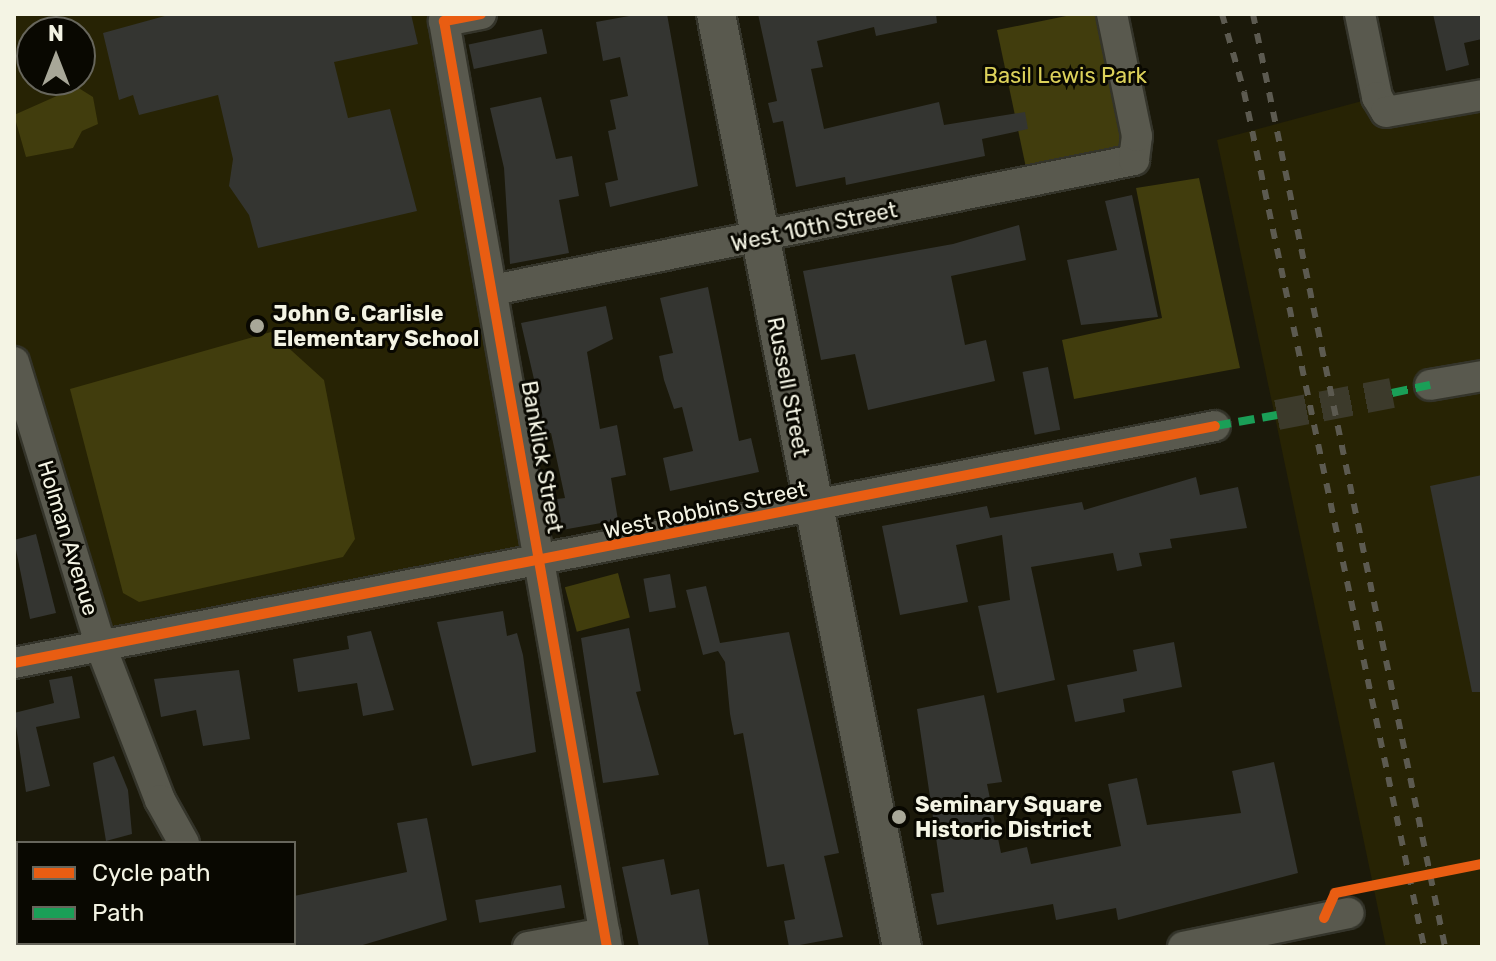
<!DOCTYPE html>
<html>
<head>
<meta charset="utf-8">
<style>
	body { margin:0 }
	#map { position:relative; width:1496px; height:961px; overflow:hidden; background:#1b190a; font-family:Rubik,sans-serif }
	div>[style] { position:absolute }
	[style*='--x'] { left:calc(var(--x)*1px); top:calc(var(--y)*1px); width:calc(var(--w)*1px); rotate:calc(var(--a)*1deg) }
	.built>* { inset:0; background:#272304 }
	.green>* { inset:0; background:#413d0d; transform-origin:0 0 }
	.building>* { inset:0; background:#343531; transform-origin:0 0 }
	.minor-tunnel>* { height:30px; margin-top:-15px; transform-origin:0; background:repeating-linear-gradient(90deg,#3c3a2b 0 30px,transparent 0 45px) }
	.roads { filter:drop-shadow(2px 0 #34342a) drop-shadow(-2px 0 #34342a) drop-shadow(0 2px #34342a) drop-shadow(0 -2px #34342a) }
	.minor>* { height:30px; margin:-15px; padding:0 15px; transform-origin:15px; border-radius:15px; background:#59594e }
	.tertiary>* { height:38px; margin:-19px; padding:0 19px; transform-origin:19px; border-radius:19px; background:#59594e }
	.rail>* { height:6px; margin-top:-3px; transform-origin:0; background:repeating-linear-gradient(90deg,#5c5a50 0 10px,transparent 0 20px) }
	.quiet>* { height:8px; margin-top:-4px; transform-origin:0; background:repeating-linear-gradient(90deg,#1a9f57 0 16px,transparent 0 24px) }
	.cycleway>* { height:10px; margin:-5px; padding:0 5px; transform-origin:5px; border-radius:5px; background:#e95d12 }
	.dots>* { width:22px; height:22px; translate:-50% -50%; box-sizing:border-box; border:4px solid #090801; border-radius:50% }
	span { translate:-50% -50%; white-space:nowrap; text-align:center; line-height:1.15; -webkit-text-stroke:6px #090801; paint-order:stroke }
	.park-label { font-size:22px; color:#dcd15a }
	.street-label { font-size:22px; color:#f4f4e4 }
	.poi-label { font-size:22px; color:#f4f4e4; font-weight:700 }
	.left { translate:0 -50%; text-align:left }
	.frame { position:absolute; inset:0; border:16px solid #f4f4e4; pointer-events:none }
	.legend { position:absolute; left:16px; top:841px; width:280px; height:104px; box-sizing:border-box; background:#090801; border:2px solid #67665c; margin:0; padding:10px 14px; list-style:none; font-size:24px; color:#f4f4e4 }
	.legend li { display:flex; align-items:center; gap:16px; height:40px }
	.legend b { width:40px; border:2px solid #67665c }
	.north { position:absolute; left:16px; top:16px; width:80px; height:80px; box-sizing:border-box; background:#090801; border:2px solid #67665c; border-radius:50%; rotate:0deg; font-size:22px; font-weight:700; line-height:32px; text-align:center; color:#f4f4e4 }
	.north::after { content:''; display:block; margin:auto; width:28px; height:36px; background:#a8a798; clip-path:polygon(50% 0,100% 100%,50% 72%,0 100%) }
</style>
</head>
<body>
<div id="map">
	<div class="built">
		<i style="clip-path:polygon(evenodd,14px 14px,442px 14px,540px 564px,101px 647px,14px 395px,14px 14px,32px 32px,80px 32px,80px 80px,32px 80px,32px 32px)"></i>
		<i style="clip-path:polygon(1482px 95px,1482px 947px,1386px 947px,1217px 140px,1377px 97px)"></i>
	</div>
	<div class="green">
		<i style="clip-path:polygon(1076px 14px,1112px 14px,1134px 160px,1029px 182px,997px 30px)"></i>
		<i style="clip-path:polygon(77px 87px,93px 97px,98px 124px,82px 131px,73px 148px,26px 157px,14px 115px)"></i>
		<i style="clip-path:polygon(1199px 178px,1240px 368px,1074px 399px,1062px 340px,1162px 318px,1136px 188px)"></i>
		<i style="clip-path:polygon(271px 332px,324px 380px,355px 539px,343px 557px,139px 602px,123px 593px,70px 389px)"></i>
		<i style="left:618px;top:573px;width:46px;height:55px;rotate:75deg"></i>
	</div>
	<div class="building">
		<i style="clip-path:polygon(172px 14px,411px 14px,418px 44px,334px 62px,348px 118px,390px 109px,417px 211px,258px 248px,249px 215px,229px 186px,233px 159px,218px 95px,139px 115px,133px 95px,119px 100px,103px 33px)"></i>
		<i style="clip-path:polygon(640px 14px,667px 14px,698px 186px,610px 207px,605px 183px,618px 180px,608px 131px,616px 129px,610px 100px,628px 96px,620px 57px,603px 61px,596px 22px)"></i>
		<i style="clip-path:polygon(758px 14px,936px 14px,937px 23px,876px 36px,874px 27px,817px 41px,823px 67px,811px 69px,824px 129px,939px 102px,944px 125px,1025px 112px,1028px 129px,982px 139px,985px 156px,846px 185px,845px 177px,796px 187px,783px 121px,773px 123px,768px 103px,777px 101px)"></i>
		<i style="clip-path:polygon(1433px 14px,1482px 14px,1482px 39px,1464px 43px,1469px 65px,1446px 71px)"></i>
		<i style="left:542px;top:29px;width:25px;height:75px;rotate:78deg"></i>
		<i style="clip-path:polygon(541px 97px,556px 159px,572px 156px,579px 196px,559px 200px,569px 253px,510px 264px,504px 168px,490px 108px)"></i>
		<i style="clip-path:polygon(1132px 195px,1158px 317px,1081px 325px,1067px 260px,1117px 250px,1105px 201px)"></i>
		<i style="clip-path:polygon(1019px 225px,1026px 260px,951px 276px,965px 345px,986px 340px,995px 381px,868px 410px,855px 354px,821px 360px,803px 271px,953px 244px)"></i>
		<i style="clip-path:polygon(708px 287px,739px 441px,751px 438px,759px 472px,670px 491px,663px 458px,693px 451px,682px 407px,674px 409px,664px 380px,659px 356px,673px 353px,660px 298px)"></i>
		<i style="clip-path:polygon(606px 306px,613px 339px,587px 352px,600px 429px,617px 425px,626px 475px,611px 478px,618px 520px,562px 530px,557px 499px,565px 498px,551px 433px,539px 436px,534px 416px,542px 414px,521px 323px)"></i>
		<i style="left:1048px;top:367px;width:64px;height:26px;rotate:79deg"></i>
		<i style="clip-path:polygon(1482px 475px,1482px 692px,1472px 692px,1430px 486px)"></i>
		<i style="clip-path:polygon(1196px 477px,1200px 495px,1238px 487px,1247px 528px,1170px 539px,1172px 548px,1139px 553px,1142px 566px,1117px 571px,1113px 553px,1031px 567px,1055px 680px,997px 693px,978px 606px,1010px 600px,1002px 535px,956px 545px,968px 602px,900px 615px,882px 526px,987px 506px,990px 518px,1082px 502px,1084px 510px)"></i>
		<i style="clip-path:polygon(36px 534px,56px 613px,30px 619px,14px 540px)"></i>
		<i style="left:670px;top:574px;width:34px;height:27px;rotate:80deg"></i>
		<i style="clip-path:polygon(706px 586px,720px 643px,789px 632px,839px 853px,824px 856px,843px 937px,789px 947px,784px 921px,795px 919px,784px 864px,767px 867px,743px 733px,734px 735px,730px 714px,725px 662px,718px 651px,703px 655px,686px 590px)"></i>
		<i style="clip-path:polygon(503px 611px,507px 636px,517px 633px,523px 655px,536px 752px,472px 766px,437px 622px)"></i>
		<i style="clip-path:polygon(629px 628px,641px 691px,636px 692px,659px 775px,603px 783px,581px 638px)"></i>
		<i style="clip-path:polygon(371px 631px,394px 710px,363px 716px,357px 683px,298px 692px,293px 659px,349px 649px,347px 636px)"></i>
		<i style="clip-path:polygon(1174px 642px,1182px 687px,1123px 699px,1125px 712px,1075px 722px,1067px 685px,1137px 671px,1133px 650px)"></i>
		<i style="clip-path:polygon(239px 670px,250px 739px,203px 746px,196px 710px,161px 717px,154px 679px)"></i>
		<i style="clip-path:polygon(72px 676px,80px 718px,36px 727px,50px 786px,26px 792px,14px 713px,54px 703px,49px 680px)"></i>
		<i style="clip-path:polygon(984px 695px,1002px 782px,987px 784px,1001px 853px,1027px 847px,1031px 864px,1121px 846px,1108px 784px,1137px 778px,1147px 825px,1241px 813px,1232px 771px,1274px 762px,1298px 873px,1118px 920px,1116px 908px,1056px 920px,1053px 904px,937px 925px,931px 894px,944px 892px,917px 709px)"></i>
		<i style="clip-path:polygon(114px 756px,128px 790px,132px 834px,106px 841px,93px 763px)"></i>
		<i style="clip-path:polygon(427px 818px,447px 920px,356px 947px,294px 947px,294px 896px,407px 872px,397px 823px)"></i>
		<i style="clip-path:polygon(664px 859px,671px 895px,699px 889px,709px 947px,639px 947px,622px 867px)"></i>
		<i style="left:561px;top:885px;width:23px;height:87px;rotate:80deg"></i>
	</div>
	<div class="minor-tunnel">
		<i style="--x:1277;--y:415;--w:117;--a:-10.8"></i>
	</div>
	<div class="roads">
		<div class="minor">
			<i style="--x:481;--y:14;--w:38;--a:169"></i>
			<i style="--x:444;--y:21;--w:940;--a:80.02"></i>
			<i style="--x:1360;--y:14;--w:85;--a:78.4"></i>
			<i style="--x:1377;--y:97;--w:17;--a:59"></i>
			<i style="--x:1386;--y:112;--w:97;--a:-10"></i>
			<i style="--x:493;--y:290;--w:654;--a:-11.46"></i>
			<i style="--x:1134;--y:160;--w:24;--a:-83"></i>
			<i style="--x:1137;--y:136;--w:125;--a:-101.6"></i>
			<i style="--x:14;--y:362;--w:298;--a:73"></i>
			<i style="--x:101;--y:647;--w:164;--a:68.9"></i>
			<i style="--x:160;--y:800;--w:49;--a:60.8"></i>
			<i style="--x:1430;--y:385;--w:53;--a:-9.8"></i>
			<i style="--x:14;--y:663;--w:1224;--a:-11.16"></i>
			<i style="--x:230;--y:943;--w:4;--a:63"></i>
			<i style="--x:528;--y:947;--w:78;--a:-10.3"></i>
			<i style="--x:1183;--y:947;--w:169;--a:-11.6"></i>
		</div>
		<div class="tertiary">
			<i style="--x:716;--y:14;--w:951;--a:78.73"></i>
		</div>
	</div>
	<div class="rail">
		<i style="--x:1222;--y:14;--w:81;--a:74.2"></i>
		<i style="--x:1244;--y:92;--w:874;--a:78.11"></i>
		<i style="--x:1253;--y:14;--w:953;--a:78.37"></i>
	</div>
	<div class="quiet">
		<i style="--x:1392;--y:393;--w:39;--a:-12"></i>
		<i style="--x:1215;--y:426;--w:63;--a:-10.1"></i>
	</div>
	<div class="cycleway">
		<i style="--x:481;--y:14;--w:38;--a:169"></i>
		<i style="--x:444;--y:21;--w:940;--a:80.02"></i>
		<i style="--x:14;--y:663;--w:1224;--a:-11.16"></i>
		<i style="--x:1324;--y:918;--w:27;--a:-66"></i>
		<i style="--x:1335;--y:893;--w:150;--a:-11.2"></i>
	</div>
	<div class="dots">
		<i style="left:257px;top:326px;background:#a8a798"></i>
		<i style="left:899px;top:817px;background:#a8a798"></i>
	</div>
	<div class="park-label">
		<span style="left:1065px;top:76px">Basil Lewis Park</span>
	</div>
	<div class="street-label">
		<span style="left:814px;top:227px;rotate:-12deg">West 10th Street</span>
		<span style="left:788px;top:387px;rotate:79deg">Russell Street</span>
		<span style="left:542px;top:457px;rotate:80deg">Banklick Street</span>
		<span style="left:705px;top:510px;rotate:-12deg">West Robbins Street</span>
		<span style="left:68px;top:538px;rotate:73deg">Holman Avenue</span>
	</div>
	<div class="poi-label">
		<span class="left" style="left:273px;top:326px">John G. Carlisle<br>Elementary School</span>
		<span class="left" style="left:915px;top:817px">Seminary Square<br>Historic District</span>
	</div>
	<div class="frame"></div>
	<ul class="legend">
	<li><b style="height:10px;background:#e95d12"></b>Cycle path</li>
	<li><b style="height:10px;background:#1a9f57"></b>Path</li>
	</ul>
	<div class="north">N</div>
</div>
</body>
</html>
